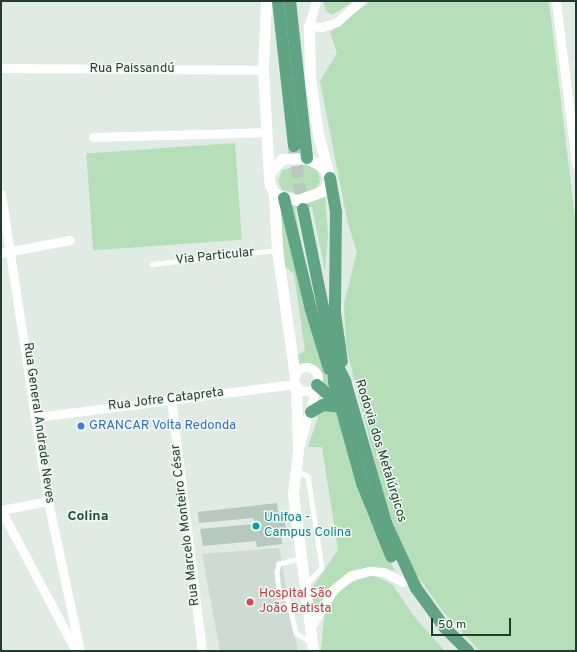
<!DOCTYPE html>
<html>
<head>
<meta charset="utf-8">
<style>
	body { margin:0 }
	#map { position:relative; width:577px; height:652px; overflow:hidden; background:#dfebe3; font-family:Overpass,sans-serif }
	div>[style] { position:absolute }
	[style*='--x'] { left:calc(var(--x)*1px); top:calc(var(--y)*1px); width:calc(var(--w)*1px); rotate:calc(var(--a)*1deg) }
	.built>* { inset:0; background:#cddbd2 }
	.green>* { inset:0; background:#b6deb8; transform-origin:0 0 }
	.building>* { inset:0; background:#b7c9be }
	.primary-tunnel>* { height:12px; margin-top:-6px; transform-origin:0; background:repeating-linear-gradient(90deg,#b9c8bf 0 12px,transparent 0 18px) }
	.service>* { height:4.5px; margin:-2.25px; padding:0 2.25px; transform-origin:2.25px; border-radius:2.25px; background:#fff }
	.minor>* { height:9px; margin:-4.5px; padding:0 4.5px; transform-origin:4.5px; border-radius:4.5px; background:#fff }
	.minor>.ring { margin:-4.5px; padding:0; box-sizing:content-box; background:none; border:9px solid #fff; border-radius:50% }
	.tertiary>* { height:11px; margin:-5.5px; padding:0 5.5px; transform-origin:5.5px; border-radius:5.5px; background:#fff }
	.primary>* { height:12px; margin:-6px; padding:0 6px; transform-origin:6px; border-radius:6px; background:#60a484 }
	.dots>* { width:11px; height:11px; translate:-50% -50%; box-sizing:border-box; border:2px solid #eff8f2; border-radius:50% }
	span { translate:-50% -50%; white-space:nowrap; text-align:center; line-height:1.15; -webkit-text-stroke:3px #eff8f2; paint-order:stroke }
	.street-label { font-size:13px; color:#1f3c2e }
	.shop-label { font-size:13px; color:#366cbe }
	.left { translate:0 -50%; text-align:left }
	.culture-label { font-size:13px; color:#0d838f }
	.health-label { font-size:13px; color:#be3a42 }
	.neighbourhood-label { font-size:14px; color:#1a5037; font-weight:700 }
	.frame { position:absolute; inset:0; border:2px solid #1f3c2e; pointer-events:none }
	.scale { position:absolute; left:431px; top:618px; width:80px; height:18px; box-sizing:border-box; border:2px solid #1f3c2e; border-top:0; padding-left:5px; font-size:12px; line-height:14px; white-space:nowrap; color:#1f3c2e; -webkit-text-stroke:3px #eff8f2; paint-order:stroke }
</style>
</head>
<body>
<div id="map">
	<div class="built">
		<i style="clip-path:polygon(279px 548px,298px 651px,220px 651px,202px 554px)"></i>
	</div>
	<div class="green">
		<i style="clip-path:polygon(323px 1px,354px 1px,332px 15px,326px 11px)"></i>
		<i style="clip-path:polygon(371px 1px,549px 1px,576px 227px,576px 651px,480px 651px,445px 614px,416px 574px,387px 510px,346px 346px,344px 304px,357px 252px,348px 224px,320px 81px,337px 53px,330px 32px)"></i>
		<i style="left:235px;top:143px;width:97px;height:149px;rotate:86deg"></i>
		<i style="clip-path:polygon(307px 164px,316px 169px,319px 175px,320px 182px,315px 190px,296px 193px,282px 190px,278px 182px,282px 170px)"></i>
		<i style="clip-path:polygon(325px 194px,328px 235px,325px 271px,312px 207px,295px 209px,310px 288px,288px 205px,317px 200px)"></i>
		<i style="clip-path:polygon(280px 206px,322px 361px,334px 393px,323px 386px,319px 371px,313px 366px,298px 367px,295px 356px,305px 351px,294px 274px,285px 267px)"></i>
		<i style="clip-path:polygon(320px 411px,337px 411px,367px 513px,395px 571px,369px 567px,348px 572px,333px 584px,313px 615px,312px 588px,338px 550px,322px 447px,308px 447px)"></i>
		<i style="clip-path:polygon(373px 575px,392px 584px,416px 619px,445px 651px,321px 651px,324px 617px,330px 603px,347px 584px)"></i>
	</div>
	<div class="building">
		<i style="clip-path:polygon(277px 503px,278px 513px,284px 512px,286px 532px,281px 532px,282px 544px,257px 547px,256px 541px,203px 546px,200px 529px,254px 524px,253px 518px,199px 523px,198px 512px)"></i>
	</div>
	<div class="primary-tunnel">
		<i style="--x:294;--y:148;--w:62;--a:81.6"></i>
	</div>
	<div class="service">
		<i style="--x:152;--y:264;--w:126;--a:-6.4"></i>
		<i style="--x:296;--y:470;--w:13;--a:27"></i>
		<i style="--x:308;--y:476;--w:93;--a:81.3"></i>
		<i style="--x:322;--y:568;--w:23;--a:133"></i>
		<i style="--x:300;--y:559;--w:22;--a:167"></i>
		<i style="--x:279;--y:564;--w:8;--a:104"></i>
		<i style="--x:277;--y:572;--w:19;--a:84"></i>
		<i style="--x:279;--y:591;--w:13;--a:45"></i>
		<i style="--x:288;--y:600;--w:34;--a:76"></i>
		<i style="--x:296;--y:633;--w:17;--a:31"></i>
	</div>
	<div class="minor">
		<i style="--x:316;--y:1;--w:26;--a:106"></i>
		<i style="--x:309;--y:26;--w:13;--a:4"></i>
		<i style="--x:322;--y:27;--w:16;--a:-18"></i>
		<i style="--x:337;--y:22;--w:31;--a:-42"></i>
		<i style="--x:556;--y:1;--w:165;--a:83"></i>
		<i style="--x:1;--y:68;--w:262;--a:0.4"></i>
		<i style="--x:93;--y:137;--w:174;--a:-1.6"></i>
		<i style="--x:1;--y:194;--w:311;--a:81.3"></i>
		<i style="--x:48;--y:501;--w:153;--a:78"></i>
		<i style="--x:1;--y:253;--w:70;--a:-10.7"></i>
		<i class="ring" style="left:294px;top:367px;width:15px;height:15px"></i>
		<i style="--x:171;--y:399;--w:254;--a:83"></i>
		<i style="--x:37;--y:417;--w:260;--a:-7.3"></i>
		<i style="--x:299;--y:448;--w:63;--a:-74.4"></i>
		<i style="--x:1;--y:510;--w:160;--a:62"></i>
		<i style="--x:1;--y:510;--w:48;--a:-10.8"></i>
		<i style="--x:309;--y:630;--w:47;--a:-59"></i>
		<i style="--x:333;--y:590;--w:24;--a:-38"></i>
		<i style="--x:352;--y:575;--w:18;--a:-13"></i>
		<i style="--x:370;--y:571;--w:14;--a:4"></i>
		<i style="--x:384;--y:572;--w:21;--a:28"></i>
	</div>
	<div class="tertiary">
		<i style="--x:266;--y:1;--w:69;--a:92.5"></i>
		<i style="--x:263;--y:70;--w:109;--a:86.8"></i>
		<i style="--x:269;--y:179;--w:6;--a:81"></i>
		<i style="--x:270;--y:185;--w:9;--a:63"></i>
		<i style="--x:274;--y:193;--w:11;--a:27"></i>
		<i style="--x:284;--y:198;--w:14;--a:8"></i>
		<i style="--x:298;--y:200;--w:27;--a:-20"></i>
		<i style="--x:323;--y:191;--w:15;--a:-62"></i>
		<i style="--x:330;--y:178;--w:13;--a:-122"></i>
		<i style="--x:323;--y:167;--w:18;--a:-151"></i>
		<i style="--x:307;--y:158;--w:25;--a:178"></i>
		<i style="--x:282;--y:159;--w:19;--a:133"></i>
		<i style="--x:309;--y:26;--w:51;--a:88.9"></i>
		<i style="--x:310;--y:77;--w:58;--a:82"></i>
		<i style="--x:318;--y:134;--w:38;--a:75"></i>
		<i style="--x:274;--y:193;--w:57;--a:87"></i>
		<i style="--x:277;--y:250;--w:127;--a:81.9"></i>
		<i style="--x:296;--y:386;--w:64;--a:88.2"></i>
		<i style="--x:298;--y:450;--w:44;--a:96.5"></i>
		<i style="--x:293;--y:494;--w:158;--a:82.7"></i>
	</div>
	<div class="primary">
		<i style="--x:278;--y:1;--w:146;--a:83.7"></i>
		<i style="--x:290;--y:1;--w:158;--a:83.8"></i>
		<i style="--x:330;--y:178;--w:35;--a:80"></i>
		<i style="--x:336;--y:212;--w:101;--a:90.6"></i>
		<i style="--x:335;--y:313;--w:49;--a:81.9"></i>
		<i style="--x:284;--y:198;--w:115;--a:76.4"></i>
		<i style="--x:311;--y:310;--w:62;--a:73"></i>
		<i style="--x:303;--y:209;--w:151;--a:78.5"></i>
		<i style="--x:333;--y:357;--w:27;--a:63"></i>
		<i style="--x:345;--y:381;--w:148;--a:73.9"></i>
		<i style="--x:386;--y:523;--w:72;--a:65.2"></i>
		<i style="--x:416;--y:588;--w:49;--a:54.1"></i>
		<i style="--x:445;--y:628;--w:33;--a:45"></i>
		<i style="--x:333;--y:362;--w:20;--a:87"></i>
		<i style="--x:334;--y:382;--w:105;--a:74.5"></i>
		<i style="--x:362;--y:483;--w:79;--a:68.3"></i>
		<i style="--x:317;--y:385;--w:32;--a:41"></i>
		<i style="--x:311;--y:412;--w:14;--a:-30"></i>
		<i style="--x:323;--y:405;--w:19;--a:6"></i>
	</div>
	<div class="dots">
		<i style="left:81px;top:426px;background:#3f7fe0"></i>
		<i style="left:256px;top:526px;background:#0f9aa8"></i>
		<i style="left:250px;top:602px;background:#e0444e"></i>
	</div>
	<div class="street-label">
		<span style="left:132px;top:69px">Rua Paissandú</span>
		<span style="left:215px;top:257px;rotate:-6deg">Via Particular</span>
		<span style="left:166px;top:400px;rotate:-7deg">Rua Jofre Catapreta</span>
		<span style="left:38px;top:423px;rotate:82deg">Rua General Andrade Neves</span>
		<span style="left:380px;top:451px;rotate:73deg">Rodovia dos Metalúrgicos</span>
		<span style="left:186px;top:525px;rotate:-97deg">Rua Marcelo Monteiro César</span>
	</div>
	<div class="shop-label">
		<span class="left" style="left:89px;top:426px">GRANCAR Volta Redonda</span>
	</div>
	<div class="culture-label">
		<span class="left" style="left:264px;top:526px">Unifoa -<br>Campus Colina</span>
	</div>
	<div class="health-label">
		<span class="left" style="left:259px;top:602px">Hospital São<br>João Batista</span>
	</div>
	<div class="neighbourhood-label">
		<span style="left:88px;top:517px">Colina</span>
	</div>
	<div class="frame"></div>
	<div class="scale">50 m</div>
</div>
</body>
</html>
